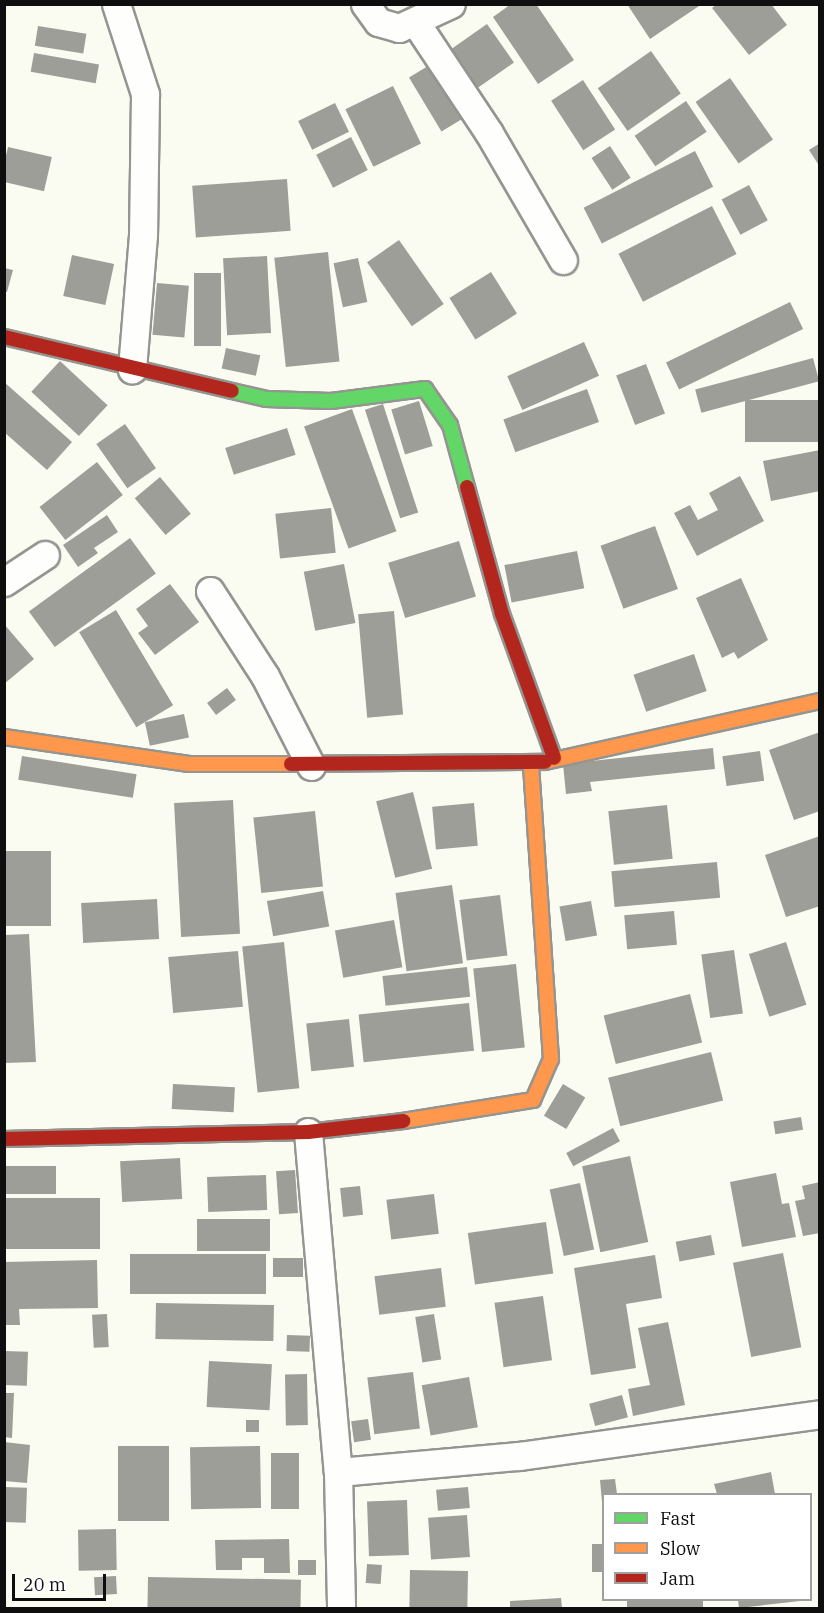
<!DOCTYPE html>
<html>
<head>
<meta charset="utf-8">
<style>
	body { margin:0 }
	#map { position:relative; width:824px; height:1613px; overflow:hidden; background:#fafcf2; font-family:"IBM Plex Serif",serif }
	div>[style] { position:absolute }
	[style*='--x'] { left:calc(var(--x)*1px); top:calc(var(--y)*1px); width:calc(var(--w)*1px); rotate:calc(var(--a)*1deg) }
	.building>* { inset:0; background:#9e9e98; transform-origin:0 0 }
	.roads { filter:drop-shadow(2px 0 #949591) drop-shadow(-2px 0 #949591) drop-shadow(0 2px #949591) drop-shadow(0 -2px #949591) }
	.street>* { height:27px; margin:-13.5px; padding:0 13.5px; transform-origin:13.5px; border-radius:13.5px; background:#fefffd }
	.fast>* { height:14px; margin:-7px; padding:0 7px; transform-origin:7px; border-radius:7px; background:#63d668 }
	.slow>* { height:14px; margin:-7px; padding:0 7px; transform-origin:7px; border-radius:7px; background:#ff974d }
	.jam>* { height:14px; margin:-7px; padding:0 7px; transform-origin:7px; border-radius:7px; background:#b3261e }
	span { translate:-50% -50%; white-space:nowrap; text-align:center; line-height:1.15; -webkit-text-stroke:6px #fff; paint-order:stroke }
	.frame { position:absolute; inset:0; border:6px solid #0e0e0e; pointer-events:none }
	.legend { position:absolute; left:602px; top:1493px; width:210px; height:108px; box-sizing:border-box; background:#fff; border:2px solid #9f9f9f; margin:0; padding:8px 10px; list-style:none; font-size:18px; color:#0e0e0e }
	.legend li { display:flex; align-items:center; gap:12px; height:30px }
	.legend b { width:30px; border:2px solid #9f9f9f }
	.scale { position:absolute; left:12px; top:1574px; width:94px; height:27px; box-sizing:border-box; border:3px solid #0e0e0e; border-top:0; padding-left:8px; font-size:18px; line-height:21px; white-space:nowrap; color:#0e0e0e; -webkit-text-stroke:4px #fff; paint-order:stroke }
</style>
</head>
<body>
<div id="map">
	<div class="building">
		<i style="clip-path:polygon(511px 4px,536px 4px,574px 60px,538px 84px,493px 17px)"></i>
		<i style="clip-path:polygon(627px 4px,702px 4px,650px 39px)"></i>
		<i style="clip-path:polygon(717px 4px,771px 4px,787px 25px,749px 55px,712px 8px)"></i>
		<i style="left:487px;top:24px;width:47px;height:44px;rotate:55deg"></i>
		<i style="left:38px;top:26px;width:49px;height:20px;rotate:9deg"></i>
		<i style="left:651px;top:51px;width:52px;height:65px;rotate:55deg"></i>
		<i style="left:34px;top:53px;width:66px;height:19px;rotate:10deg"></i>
		<i style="left:433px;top:63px;width:63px;height:28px;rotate:59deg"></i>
		<i style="left:730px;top:78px;width:75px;height:42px;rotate:55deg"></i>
		<i style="left:583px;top:80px;width:59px;height:38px;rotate:57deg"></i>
		<i style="left:393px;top:86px;width:64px;height:53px;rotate:64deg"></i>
		<i style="left:686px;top:101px;width:37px;height:62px;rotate:56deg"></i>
		<i style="left:335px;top:103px;width:32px;height:41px;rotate:64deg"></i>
		<i style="left:351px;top:137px;width:37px;height:39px;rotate:63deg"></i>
		<i style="clip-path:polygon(820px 143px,820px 167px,809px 150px)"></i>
		<i style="left:610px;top:146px;width:38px;height:22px;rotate:57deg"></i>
		<i style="left:8px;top:147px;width:45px;height:35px;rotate:13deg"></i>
		<i style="left:695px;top:151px;width:40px;height:125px;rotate:63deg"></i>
		<i style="left:287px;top:179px;width:52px;height:95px;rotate:86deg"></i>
		<i style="left:749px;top:185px;width:40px;height:31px;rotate:62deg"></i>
		<i style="left:712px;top:206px;width:54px;height:105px;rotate:63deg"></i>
		<i style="left:399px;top:240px;width:78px;height:39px;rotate:55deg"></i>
		<i style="left:328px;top:252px;width:110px;height:54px;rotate:84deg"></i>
		<i style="left:72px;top:255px;width:43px;height:42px;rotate:12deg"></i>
		<i style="left:267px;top:256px;width:77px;height:44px;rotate:87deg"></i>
		<i style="left:358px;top:258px;width:45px;height:25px;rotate:78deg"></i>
		<i style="clip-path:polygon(4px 268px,13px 270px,7px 292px,4px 291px)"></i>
		<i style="left:491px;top:272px;width:49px;height:49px;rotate:58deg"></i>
		<i style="left:194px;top:273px;width:27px;height:73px"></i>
		<i style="left:157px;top:283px;width:32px;height:52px;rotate:5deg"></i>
		<i style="left:790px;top:302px;width:30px;height:138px;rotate:64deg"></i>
		<i style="left:584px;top:342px;width:37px;height:84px;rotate:66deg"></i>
		<i style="left:226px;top:348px;width:35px;height:21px;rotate:12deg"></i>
		<i style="left:813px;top:358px;width:24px;height:122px;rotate:75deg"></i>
		<i style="left:60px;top:361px;width:65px;height:42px;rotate:43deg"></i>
		<i style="left:646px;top:364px;width:53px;height:32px;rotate:69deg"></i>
		<i style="clip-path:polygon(4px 382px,72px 442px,47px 470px,4px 432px)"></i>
		<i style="left:587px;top:389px;width:35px;height:89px;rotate:70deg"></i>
		<i style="left:820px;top:400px;width:42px;height:75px;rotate:90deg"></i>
		<i style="left:419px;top:401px;width:47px;height:29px;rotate:73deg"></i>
		<i style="left:383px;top:404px;width:114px;height:19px;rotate:72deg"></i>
		<i style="left:352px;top:409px;width:130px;height:51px;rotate:70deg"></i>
		<i style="left:125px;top:424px;width:54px;height:35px;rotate:55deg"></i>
		<i style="left:287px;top:428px;width:28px;height:65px;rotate:72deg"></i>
		<i style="clip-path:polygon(820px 450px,820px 491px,771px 501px,763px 461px)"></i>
		<i style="left:97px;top:462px;width:42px;height:73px;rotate:52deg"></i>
		<i style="clip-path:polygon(740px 476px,764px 521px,697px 556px,674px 513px,690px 505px,698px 520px,718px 510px,709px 493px)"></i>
		<i style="left:160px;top:477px;width:48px;height:33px;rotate:50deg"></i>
		<i style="left:331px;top:508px;width:45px;height:56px;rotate:84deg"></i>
		<i style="clip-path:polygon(107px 515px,118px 532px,94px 548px,98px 553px,78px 567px,63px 545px)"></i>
		<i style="left:655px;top:526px;width:67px;height:58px;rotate:70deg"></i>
		<i style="left:130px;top:538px;width:44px;height:125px;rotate:54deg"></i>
		<i style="left:459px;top:541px;width:58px;height:74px;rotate:73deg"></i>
		<i style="left:577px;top:551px;width:38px;height:74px;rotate:79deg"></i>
		<i style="left:344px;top:564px;width:60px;height:41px;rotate:79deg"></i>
		<i style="clip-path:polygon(741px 578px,768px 640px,738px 659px,734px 652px,722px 658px,696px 598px)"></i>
		<i style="clip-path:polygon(170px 584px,199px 622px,155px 655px,138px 633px,148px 626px,136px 609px)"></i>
		<i style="left:116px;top:610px;width:111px;height:43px;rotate:59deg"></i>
		<i style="left:394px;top:611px;width:104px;height:36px;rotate:85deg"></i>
		<i style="clip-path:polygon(4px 624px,34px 659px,4px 684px)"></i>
		<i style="left:694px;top:654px;width:39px;height:64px;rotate:71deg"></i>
		<i style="left:227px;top:688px;width:15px;height:25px;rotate:53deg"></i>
		<i style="left:184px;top:714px;width:24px;height:40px;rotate:78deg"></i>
		<i style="clip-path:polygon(820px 732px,820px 811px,794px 820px,769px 750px)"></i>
		<i style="clip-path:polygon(713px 748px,715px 769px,590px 782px,592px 791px,566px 794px,563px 764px)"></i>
		<i style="left:760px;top:751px;width:30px;height:38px;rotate:82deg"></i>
		<i style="left:22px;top:756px;width:116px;height:24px;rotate:9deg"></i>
		<i style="left:413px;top:792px;width:79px;height:38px;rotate:76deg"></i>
		<i style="left:233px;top:800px;width:134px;height:59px;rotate:87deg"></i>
		<i style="left:474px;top:803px;width:43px;height:42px;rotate:85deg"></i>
		<i style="left:667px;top:805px;width:54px;height:59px;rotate:84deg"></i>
		<i style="left:315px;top:811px;width:76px;height:62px;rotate:84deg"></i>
		<i style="clip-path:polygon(820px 836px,820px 906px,786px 917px,765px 855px)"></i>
		<i style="left:4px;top:851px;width:47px;height:75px"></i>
		<i style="left:717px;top:862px;width:36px;height:106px;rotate:85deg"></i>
		<i style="left:452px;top:885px;width:79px;height:57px;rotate:82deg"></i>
		<i style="left:323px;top:891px;width:36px;height:57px;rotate:80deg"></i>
		<i style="left:500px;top:895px;width:61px;height:41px;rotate:83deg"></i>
		<i style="left:157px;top:899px;width:40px;height:76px;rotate:87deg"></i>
		<i style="left:591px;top:901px;width:35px;height:32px;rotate:80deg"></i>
		<i style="left:674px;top:911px;width:34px;height:50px;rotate:85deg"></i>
		<i style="left:394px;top:920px;width:48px;height:60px;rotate:80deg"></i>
		<i style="clip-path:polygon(29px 934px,36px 1062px,4px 1063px,4px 935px)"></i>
		<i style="left:284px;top:942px;width:147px;height:42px;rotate:84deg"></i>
		<i style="left:786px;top:942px;width:66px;height:39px;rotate:72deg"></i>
		<i style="left:734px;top:950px;width:64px;height:33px;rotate:82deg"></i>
		<i style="left:238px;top:951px;width:56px;height:70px;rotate:85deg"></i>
		<i style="left:516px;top:964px;width:84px;height:43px;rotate:84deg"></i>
		<i style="left:467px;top:967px;width:30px;height:85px;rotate:84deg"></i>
		<i style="left:690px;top:994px;width:50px;height:89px;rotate:76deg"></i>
		<i style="left:469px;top:1003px;width:48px;height:111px;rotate:84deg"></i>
		<i style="left:349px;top:1019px;width:48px;height:43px;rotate:84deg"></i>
		<i style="left:711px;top:1052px;width:50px;height:106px;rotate:76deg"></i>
		<i style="left:173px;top:1084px;width:62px;height:25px;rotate:3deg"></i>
		<i style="left:563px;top:1084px;width:26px;height:37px;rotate:31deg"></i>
		<i style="left:801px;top:1117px;width:13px;height:28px;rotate:81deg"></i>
		<i style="left:613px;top:1128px;width:15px;height:53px;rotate:62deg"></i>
		<i style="left:630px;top:1156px;width:88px;height:49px;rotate:78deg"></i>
		<i style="left:180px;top:1158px;width:41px;height:60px;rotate:87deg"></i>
		<i style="left:4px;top:1166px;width:52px;height:28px"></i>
		<i style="left:295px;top:1170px;width:43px;height:19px;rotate:86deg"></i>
		<i style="clip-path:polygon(776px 1173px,782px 1204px,789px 1203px,796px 1237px,742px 1247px,730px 1182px)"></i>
		<i style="left:266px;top:1175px;width:35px;height:59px;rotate:88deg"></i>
		<i style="clip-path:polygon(820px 1182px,820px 1233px,803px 1236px,795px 1201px,805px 1199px,802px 1186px)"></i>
		<i style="left:580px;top:1183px;width:68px;height:31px;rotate:78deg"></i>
		<i style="left:360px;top:1186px;width:29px;height:20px;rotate:84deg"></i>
		<i style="left:434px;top:1194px;width:40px;height:48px;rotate:83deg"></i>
		<i style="left:100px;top:1198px;width:51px;height:96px;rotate:90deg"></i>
		<i style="left:197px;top:1219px;width:73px;height:32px"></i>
		<i style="left:546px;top:1222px;width:52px;height:79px;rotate:82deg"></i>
		<i style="left:711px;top:1235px;width:20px;height:36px;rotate:79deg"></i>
		<i style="left:783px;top:1253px;width:96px;height:51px;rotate:79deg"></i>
		<i style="left:130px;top:1254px;width:136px;height:40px"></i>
		<i style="clip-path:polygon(655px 1255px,662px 1298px,626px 1304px,636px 1368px,591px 1375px,574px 1268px)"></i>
		<i style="left:273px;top:1258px;width:30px;height:19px"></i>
		<i style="clip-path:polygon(97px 1260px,98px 1308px,19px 1309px,20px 1325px,4px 1325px,4px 1262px)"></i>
		<i style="left:441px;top:1268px;width:39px;height:67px;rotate:83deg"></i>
		<i style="left:543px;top:1296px;width:65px;height:49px;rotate:82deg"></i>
		<i style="left:156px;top:1303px;width:118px;height:36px;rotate:1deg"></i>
		<i style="left:107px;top:1314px;width:33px;height:15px;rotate:87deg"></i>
		<i style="left:434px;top:1314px;width:46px;height:19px;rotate:81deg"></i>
		<i style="clip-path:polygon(668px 1322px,685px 1405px,633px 1416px,628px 1389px,650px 1385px,638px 1328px)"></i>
		<i style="left:287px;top:1335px;width:23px;height:16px;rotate:2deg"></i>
		<i style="left:4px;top:1351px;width:24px;height:34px;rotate:2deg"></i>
		<i style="left:209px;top:1361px;width:63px;height:46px;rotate:3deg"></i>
		<i style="left:413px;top:1372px;width:57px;height:46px;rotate:83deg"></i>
		<i style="left:307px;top:1374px;width:51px;height:22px;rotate:89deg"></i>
		<i style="left:469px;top:1377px;width:51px;height:48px;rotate:80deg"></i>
		<i style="clip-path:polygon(4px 1393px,14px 1393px,12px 1438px,4px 1437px)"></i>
		<i style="left:622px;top:1395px;width:23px;height:34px;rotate:75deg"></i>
		<i style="left:368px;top:1419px;width:21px;height:17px;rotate:82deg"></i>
		<i style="left:246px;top:1420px;width:13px;height:12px"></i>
		<i style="clip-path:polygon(4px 1442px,30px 1445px,27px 1483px,4px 1481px)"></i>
		<i style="left:118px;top:1446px;width:51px;height:75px"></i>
		<i style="left:260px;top:1446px;width:62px;height:70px;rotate:89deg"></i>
		<i style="left:271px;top:1453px;width:28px;height:56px"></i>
		<i style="clip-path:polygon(771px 1472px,775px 1494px,717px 1494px,714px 1484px)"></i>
		<i style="clip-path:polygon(615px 1479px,617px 1494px,604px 1494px,602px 1502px,600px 1480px)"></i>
		<i style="left:4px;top:1487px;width:23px;height:35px;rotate:2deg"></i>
		<i style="left:468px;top:1487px;width:21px;height:32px;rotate:85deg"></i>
		<i style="left:407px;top:1500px;width:55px;height:40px;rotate:88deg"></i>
		<i style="left:467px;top:1515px;width:42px;height:39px;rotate:86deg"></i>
		<i style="left:116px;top:1529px;width:41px;height:38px;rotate:89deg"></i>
		<i style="clip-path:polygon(289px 1539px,290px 1573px,264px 1573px,264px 1558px,242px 1558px,242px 1570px,216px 1570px,215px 1540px)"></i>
		<i style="left:592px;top:1544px;width:12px;height:28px"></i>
		<i style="left:298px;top:1560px;width:18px;height:15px"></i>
		<i style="left:367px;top:1564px;width:15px;height:19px;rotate:4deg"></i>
		<i style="left:410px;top:1570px;width:58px;height:38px;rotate:1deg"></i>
		<i style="left:116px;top:1576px;width:18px;height:22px;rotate:87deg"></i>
		<i style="left:148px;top:1577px;width:153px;height:31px;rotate:1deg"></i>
		<i style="clip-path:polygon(561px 1598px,562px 1608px,510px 1608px,510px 1601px)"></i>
		<i style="left:627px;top:1600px;width:76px;height:8px"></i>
		<i style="clip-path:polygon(738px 1600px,800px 1600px,800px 1601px,739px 1608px)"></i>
	</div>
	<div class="roads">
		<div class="street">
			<i style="--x:116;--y:4;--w:95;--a:72.1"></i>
			<i style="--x:145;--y:94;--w:141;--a:90.8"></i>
			<i style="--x:143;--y:235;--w:135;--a:94.7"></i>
			<i style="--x:365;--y:4;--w:22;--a:54"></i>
			<i style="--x:378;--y:22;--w:22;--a:16"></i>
			<i style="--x:399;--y:28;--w:57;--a:-24.8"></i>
			<i style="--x:416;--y:23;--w:132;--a:56.4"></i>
			<i style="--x:489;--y:133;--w:147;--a:59.8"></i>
			<i style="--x:4;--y:582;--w:49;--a:-33.4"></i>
			<i style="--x:210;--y:591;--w:101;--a:57.1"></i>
			<i style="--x:265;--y:676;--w:101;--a:62.9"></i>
			<i style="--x:308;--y:1132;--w:341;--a:85"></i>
			<i style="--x:338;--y:1472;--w:136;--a:88.7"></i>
			<i style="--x:338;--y:1472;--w:182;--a:-5.1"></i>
			<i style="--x:519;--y:1456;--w:304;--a:-7.9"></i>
		</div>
		<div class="fast">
			<i style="--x:232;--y:391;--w:35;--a:13"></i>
			<i style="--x:266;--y:399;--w:65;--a:1.8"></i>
			<i style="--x:331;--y:401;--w:95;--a:-7.3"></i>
			<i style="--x:425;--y:389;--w:44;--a:55.2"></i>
			<i style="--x:450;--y:425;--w:64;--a:74.7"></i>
		</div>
		<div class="slow">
			<i style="--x:4;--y:737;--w:187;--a:8.3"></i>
			<i style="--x:189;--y:764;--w:102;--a:0"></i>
			<i style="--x:545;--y:762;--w:282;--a:-12.5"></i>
			<i style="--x:403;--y:1121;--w:132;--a:-9.2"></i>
			<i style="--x:533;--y:1100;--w:45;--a:-66.3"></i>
			<i style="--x:551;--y:1059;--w:295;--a:-93.9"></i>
		</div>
		<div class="jam">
			<i style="--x:4;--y:337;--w:234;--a:13.3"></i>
			<i style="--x:467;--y:487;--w:132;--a:74.6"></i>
			<i style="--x:502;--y:614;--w:153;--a:70.1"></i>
			<i style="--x:291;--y:764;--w:254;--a:-0.5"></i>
			<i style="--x:4;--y:1139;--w:304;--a:-1.3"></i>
			<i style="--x:308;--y:1132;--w:96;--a:-6.6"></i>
		</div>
	</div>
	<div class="frame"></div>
	<ul class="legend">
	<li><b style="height:8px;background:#63d668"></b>Fast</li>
	<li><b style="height:8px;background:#ff974d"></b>Slow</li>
	<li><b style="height:8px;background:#b3261e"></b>Jam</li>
	</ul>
	<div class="scale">20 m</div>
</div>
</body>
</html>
